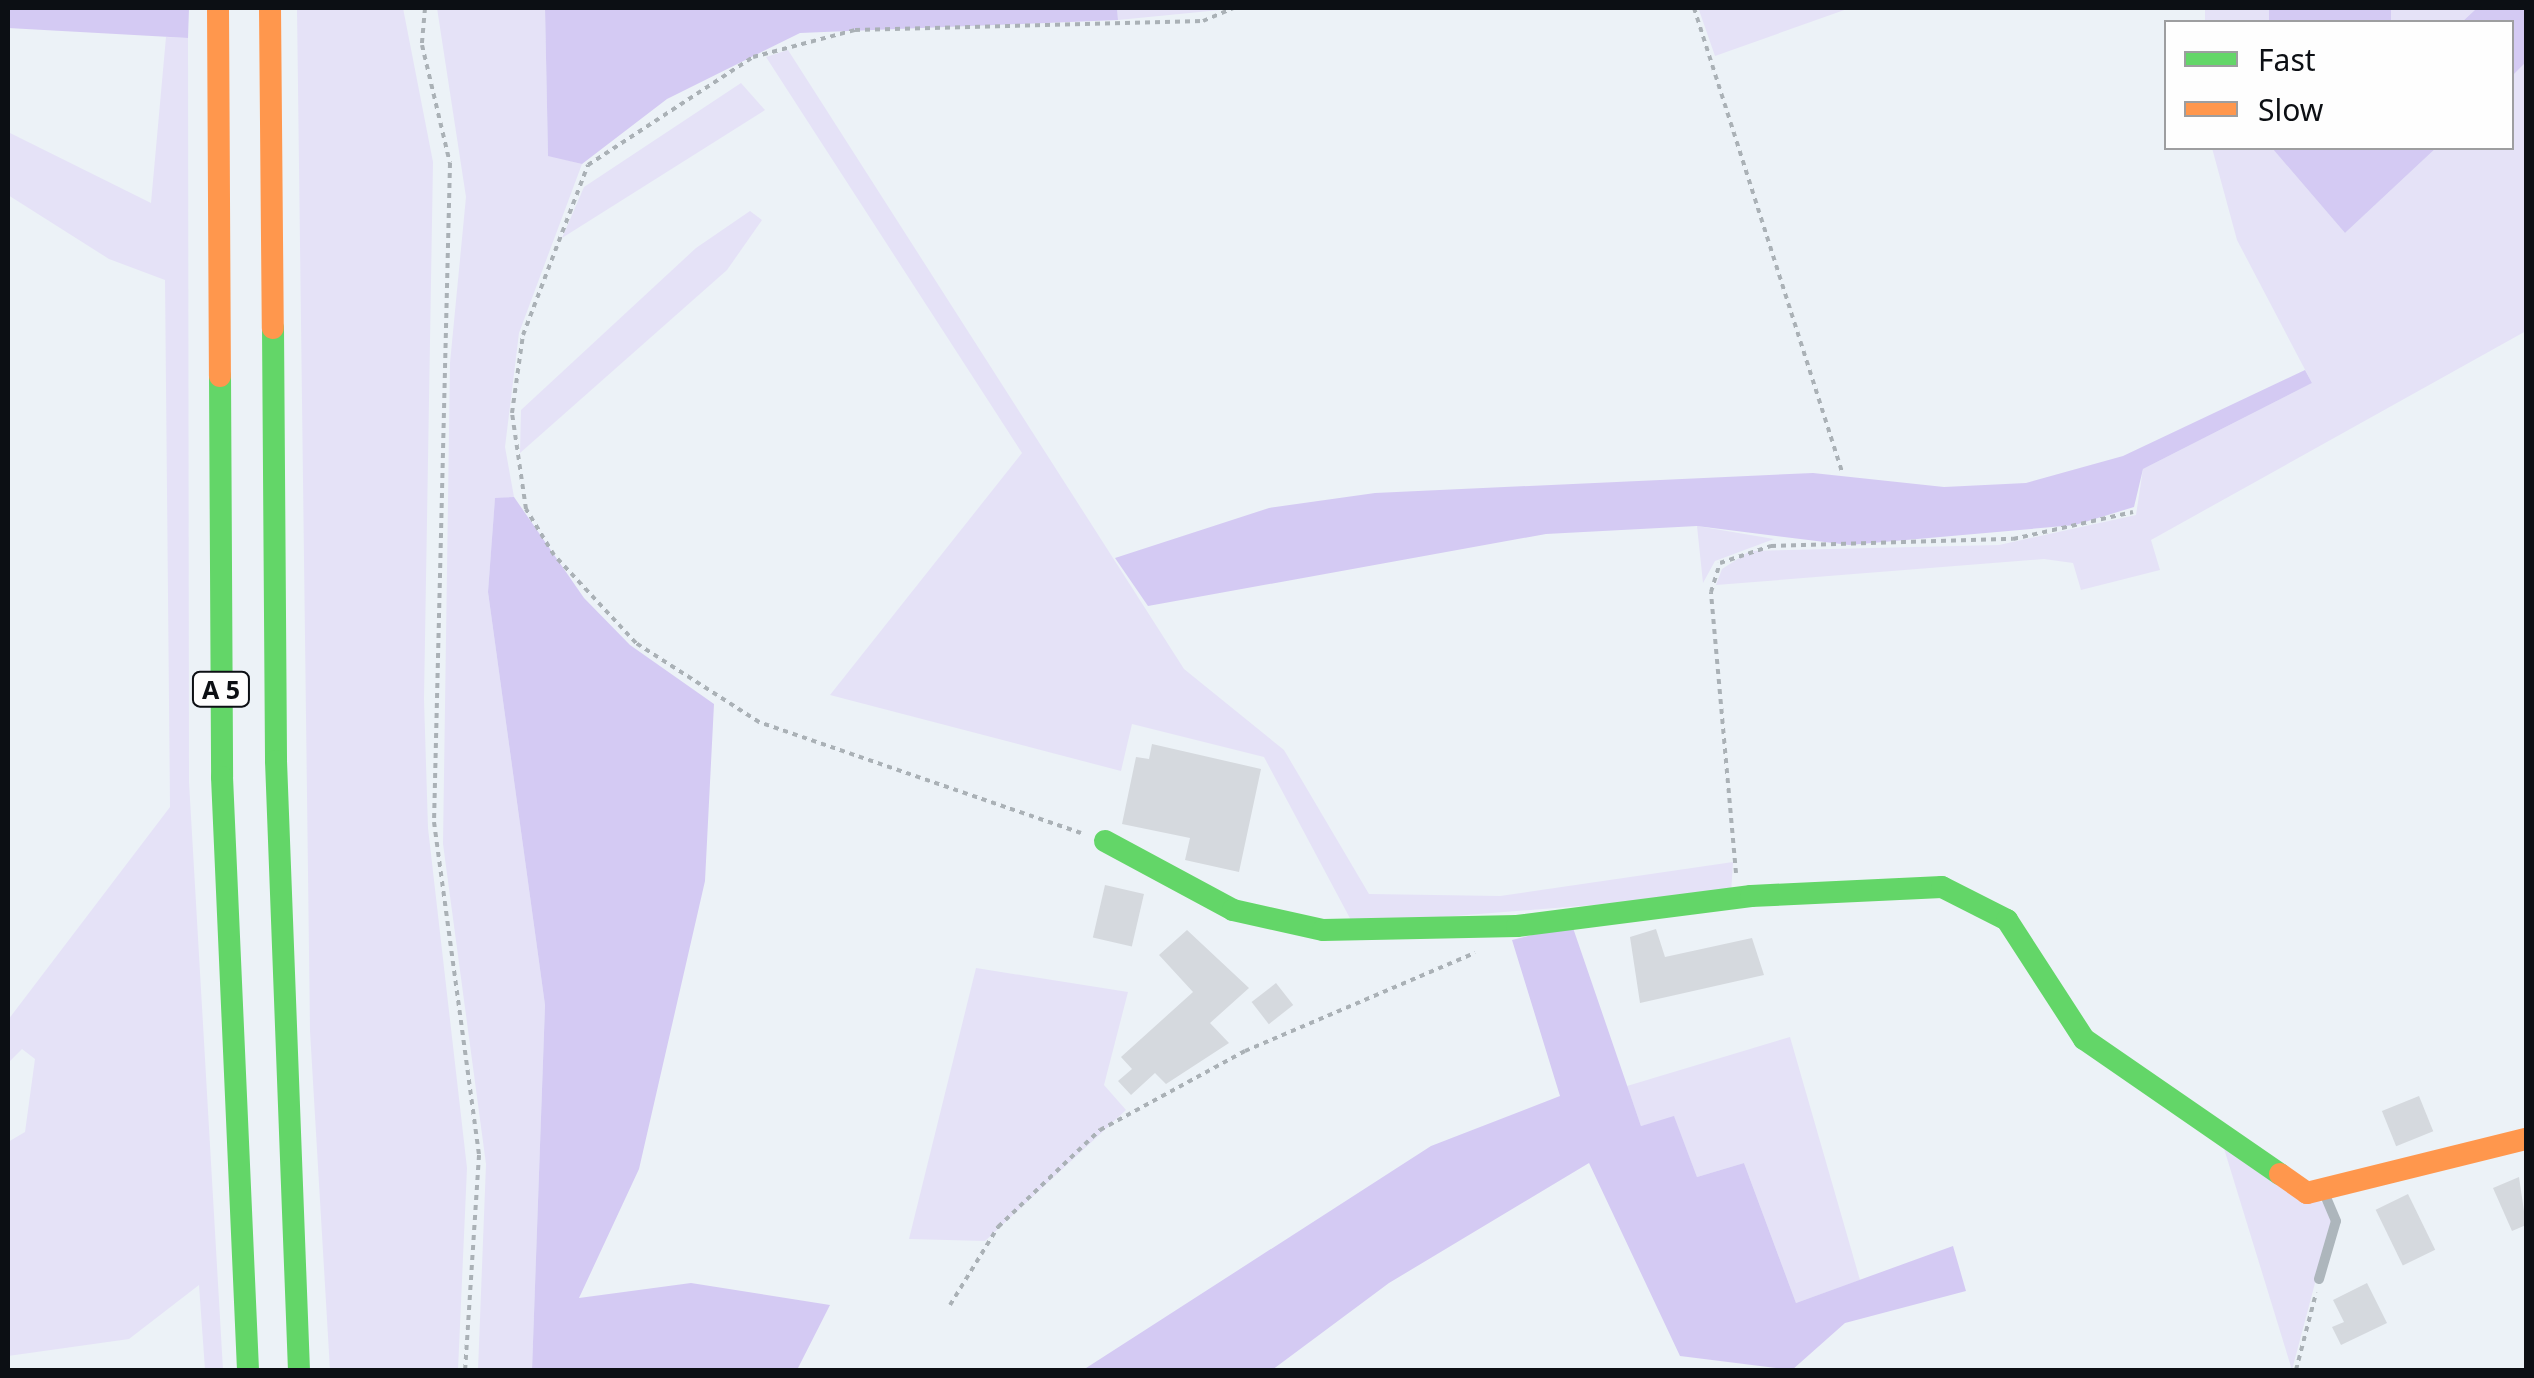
<!DOCTYPE html>
<html>
<head>
<meta charset="utf-8">
<style>
	body { margin:0 }
	#map { position:relative; width:2534px; height:1378px; overflow:hidden; background:#ecf2f7; font-family:"Noto Sans",sans-serif }
	div>[style] { position:absolute }
	[style*='--x'] { left:calc(var(--x)*1px); top:calc(var(--y)*1px); width:calc(var(--w)*1px); rotate:calc(var(--a)*1deg) }
	.green>* { inset:0; background:#e5e2f7; transform-origin:0 0 }
	.forest>* { inset:0; background:#d4caf3; transform-origin:0 0 }
	.building>* { inset:0; background:#d5d9de; transform-origin:0 0 }
	.path>* { height:4px; margin-top:-2px; transform-origin:0; background:repeating-linear-gradient(90deg,#aab1b6 0 5px,transparent 0 10px) }
	.lane>* { height:10px; margin:-5px; padding:0 5px; transform-origin:5px; border-radius:5px; background:#adb6bc }
	.fast>* { height:22px; margin:-11px; padding:0 11px; transform-origin:11px; border-radius:11px; background:#63d668 }
	.slow>* { height:22px; margin:-11px; padding:0 11px; transform-origin:11px; border-radius:11px; background:#ff974d }
	span { translate:-50% -50%; white-space:nowrap; text-align:center; line-height:1.15; -webkit-text-stroke:8px #fefefe; paint-order:stroke }
	.shield-label span { padding:2px 8px; background:#fefefe; border:2px solid; border-radius:8px; -webkit-text-stroke-width:0 }
	.shield-label { font-size:25px; color:#0c0f14; font-weight:700 }
	.frame { position:absolute; inset:0; border:10px solid #0c0f14; pointer-events:none }
	.legend { position:absolute; left:2164px; top:20px; width:350px; height:130px; box-sizing:border-box; background:#fefefe; border:2px solid #9d9ea0; margin:0; padding:12px 18px; list-style:none; font-size:30px; color:#0c0f14 }
	.legend li { display:flex; align-items:center; gap:20px; height:50px }
	.legend b { width:50px; border:2px solid #9d9ea0 }
</style>
</head>
<body>
<div id="map">
	<div class="green">
		<i style="clip-path:polygon(297px 8px,403px 8px,433px 162px,424px 699px,428px 828px,467px 1168px,458px 1370px,330px 1370px,310px 1031px)"></i>
		<i style="clip-path:polygon(437px 8px,545px 8px,548px 155px,582px 164px,519px 333px,505px 447px,514px 497px,495px 499px,488px 592px,545px 1005px,532px 1370px,478px 1370px,486px 1164px,443px 844px,450px 363px,466px 197px)"></i>
		<i style="clip-path:polygon(1117px 8px,1220px 8px,1220px 10px,1118px 20px)"></i>
		<i style="clip-path:polygon(1850px 8px,1715px 56px,1699px 10px,1791px 10px)"></i>
		<i style="left:2205px;top:8px;width:64px;height:14px"></i>
		<i style="clip-path:polygon(2391px 8px,2477px 8px,2462px 22px,2386px 22px)"></i>
		<i style="clip-path:polygon(166px 37px,188px 38px,189px 782px,223px 1370px,205px 1370px,199px 1285px,129px 1339px,8px 1356px,8px 1142px,25px 1132px,35px 1059px,22px 1049px,8px 1063px,8px 1020px,170px 807px,165px 280px,109px 259px,8px 195px,8px 132px,151px 203px)"></i>
		<i style="clip-path:polygon(788px 50px,1184px 669px,1284px 750px,1369px 894px,1500px 896px,1733px 862px,1731px 894px,1353px 924px,1264px 757px,1132px 724px,1121px 771px,830px 695px,1022px 453px,766px 57px)"></i>
		<i style="clip-path:polygon(2526px 62px,2526px 331px,2151px 540px,2160px 570px,2081px 590px,2073px 563px,2044px 559px,1716px 585px,1722px 569px,1750px 551px,1999px 545px,2136px 515px,2143px 469px,2312px 383px,2237px 240px,2212px 148px,2272px 148px,2345px 233px,2436px 148px,2512px 148px,2512px 76px)"></i>
		<i style="clip-path:polygon(741px 83px,765px 110px,562px 238px,584px 187px)"></i>
		<i style="clip-path:polygon(750px 211px,762px 220px,727px 270px,520px 453px,521px 410px,696px 248px)"></i>
		<i style="clip-path:polygon(1697px 526px,1774px 539px,1715px 561px,1703px 583px)"></i>
		<i style="clip-path:polygon(976px 968px,1128px 992px,1104px 1085px,1126px 1110px,985px 1241px,909px 1239px)"></i>
		<i style="clip-path:polygon(1790px 1037px,1860px 1280px,1796px 1303px,1744px 1163px,1697px 1177px,1674px 1117px,1641px 1126px,1627px 1086px)"></i>
		<i style="clip-path:polygon(2222px 1142px,2323px 1203px,2332px 1219px,2292px 1370px)"></i>
	</div>
	<div class="forest">
		<i style="clip-path:polygon(8px 8px,189px 8px,188px 38px,8px 28px)"></i>
		<i style="clip-path:polygon(545px 8px,1117px 8px,1118px 20px,800px 33px,667px 99px,582px 164px,548px 156px)"></i>
		<i style="left:2269px;top:8px;width:122px;height:15px"></i>
		<i style="clip-path:polygon(2477px 8px,2526px 8px,2526px 62px,2512px 76px,2512px 22px,2462px 22px)"></i>
		<i style="clip-path:polygon(2272px 148px,2436px 148px,2345px 233px)"></i>
		<i style="clip-path:polygon(2305px 370px,2312px 383px,2143px 469px,2134px 507px,2075px 525px,1849px 545px,1697px 526px,1546px 534px,1148px 606px,1115px 558px,1269px 508px,1375px 493px,1813px 473px,1944px 487px,2026px 483px,2123px 456px)"></i>
		<i style="clip-path:polygon(514px 497px,584px 598px,630px 645px,714px 704px,705px 881px,639px 1169px,579px 1298px,691px 1283px,830px 1305px,797px 1370px,532px 1370px,545px 1005px,488px 592px,495px 498px)"></i>
		<i style="clip-path:polygon(1572px 925px,1641px 1126px,1674px 1116px,1697px 1177px,1744px 1163px,1796px 1303px,1953px 1246px,1966px 1291px,1845px 1323px,1792px 1370px,1680px 1356px,1589px 1163px,1389px 1283px,1272px 1370px,1083px 1370px,1431px 1146px,1560px 1096px,1512px 940px)"></i>
	</div>
	<div class="building">
		<i style="clip-path:polygon(1152px 744px,1261px 769px,1239px 872px,1185px 860px,1190px 838px,1122px 824px,1136px 757px,1149px 759px)"></i>
		<i style="left:1105px;top:885px;width:40px;height:54px;rotate:13deg"></i>
		<i style="clip-path:polygon(1656px 929px,1665px 957px,1752px 938px,1764px 975px,1640px 1003px,1630px 937px)"></i>
		<i style="clip-path:polygon(1187px 930px,1249px 988px,1210px 1023px,1229px 1043px,1166px 1084px,1155px 1073px,1131px 1095px,1118px 1081px,1132px 1069px,1121px 1057px,1193px 992px,1159px 955px)"></i>
		<i style="left:1276px;top:983px;width:28px;height:31px;rotate:52deg"></i>
		<i style="left:2419px;top:1096px;width:38px;height:40px;rotate:68deg"></i>
		<i style="clip-path:polygon(2519px 1177px,2526px 1225px,2512px 1231px,2493px 1188px)"></i>
		<i style="left:2408px;top:1194px;width:62px;height:36px;rotate:64deg"></i>
		<i style="clip-path:polygon(2367px 1283px,2387px 1323px,2341px 1345px,2332px 1327px,2344px 1322px,2333px 1300px)"></i>
	</div>
	<div class="path">
		<i style="--x:425;--y:8;--w:37;--a:95"></i>
		<i style="--x:422;--y:45;--w:121;--a:76.7"></i>
		<i style="--x:450;--y:163;--w:659;--a:91.39"></i>
		<i style="--x:434;--y:822;--w:336;--a:82.3"></i>
		<i style="--x:479;--y:1155;--w:215;--a:93.7"></i>
		<i style="--x:1694;--y:8;--w:489;--a:72.3"></i>
		<i style="--x:1081;--y:833;--w:341;--a:-161"></i>
		<i style="--x:759;--y:722;--w:146;--a:-147.3"></i>
		<i style="--x:636;--y:643;--w:120;--a:-133"></i>
		<i style="--x:554;--y:555;--w:54;--a:-121.3"></i>
		<i style="--x:526;--y:509;--w:97;--a:-98.3"></i>
		<i style="--x:512;--y:413;--w:79;--a:-82"></i>
		<i style="--x:523;--y:335;--w:182;--a:-69.1"></i>
		<i style="--x:588;--y:165;--w:197;--a:-33.2"></i>
		<i style="--x:753;--y:57;--w:106;--a:-14.8"></i>
		<i style="--x:855;--y:30;--w:348;--a:-1.5"></i>
		<i style="--x:1203;--y:21;--w:34;--a:-23"></i>
		<i style="--x:1736;--y:873;--w:282;--a:-95.1"></i>
		<i style="--x:1711;--y:592;--w:30;--a:-73"></i>
		<i style="--x:1720;--y:563;--w:54;--a:-18.4"></i>
		<i style="--x:1771;--y:546;--w:242;--a:-1.7"></i>
		<i style="--x:2013;--y:539;--w:123;--a:-12.7"></i>
		<i style="--x:950;--y:1305;--w:92;--a:-58.4"></i>
		<i style="--x:998;--y:1227;--w:141;--a:-43.6"></i>
		<i style="--x:1100;--y:1130;--w:165;--a:-28.6"></i>
		<i style="--x:1245;--y:1051;--w:250;--a:-23.1"></i>
		<i style="--x:2296;--y:1370;--w:80;--a:-75.4"></i>
	</div>
	<div class="lane">
		<i style="--x:2319;--y:1279;--w:60;--a:-73.7"></i>
		<i style="--x:2336;--y:1221;--w:28;--a:-113"></i>
	</div>
	<div class="fast">
		<i style="--x:273;--y:328;--w:433;--a:89.6"></i>
		<i style="--x:276;--y:761;--w:609;--a:87.84"></i>
		<i style="--x:220;--y:376;--w:401;--a:89.7"></i>
		<i style="--x:222;--y:777;--w:594;--a:87.49"></i>
		<i style="--x:1105;--y:841;--w:145;--a:28.3"></i>
		<i style="--x:1233;--y:910;--w:92;--a:12.5"></i>
		<i style="--x:1323;--y:930;--w:194;--a:-1.2"></i>
		<i style="--x:1517;--y:926;--w:236;--a:-7.3"></i>
		<i style="--x:1751;--y:896;--w:191;--a:-2.7"></i>
		<i style="--x:1942;--y:887;--w:73;--a:26.9"></i>
		<i style="--x:2007;--y:920;--w:142;--a:57.1"></i>
		<i style="--x:2084;--y:1039;--w:238;--a:34.6"></i>
	</div>
	<div class="slow">
		<i style="--x:218;--y:8;--w:368;--a:89.7"></i>
		<i style="--x:270;--y:8;--w:320;--a:89.5"></i>
		<i style="--x:2280;--y:1174;--w:33;--a:35"></i>
		<i style="--x:2307;--y:1193;--w:226;--a:-13.9"></i>
	</div>
	<div class="shield-label">
		<span style="left:221px;top:689px">A 5</span>
	</div>
	<div class="frame"></div>
	<ul class="legend">
	<li><b style="height:12px;background:#63d668"></b>Fast</li>
	<li><b style="height:12px;background:#ff974d"></b>Slow</li>
	</ul>
</div>
</body>
</html>
